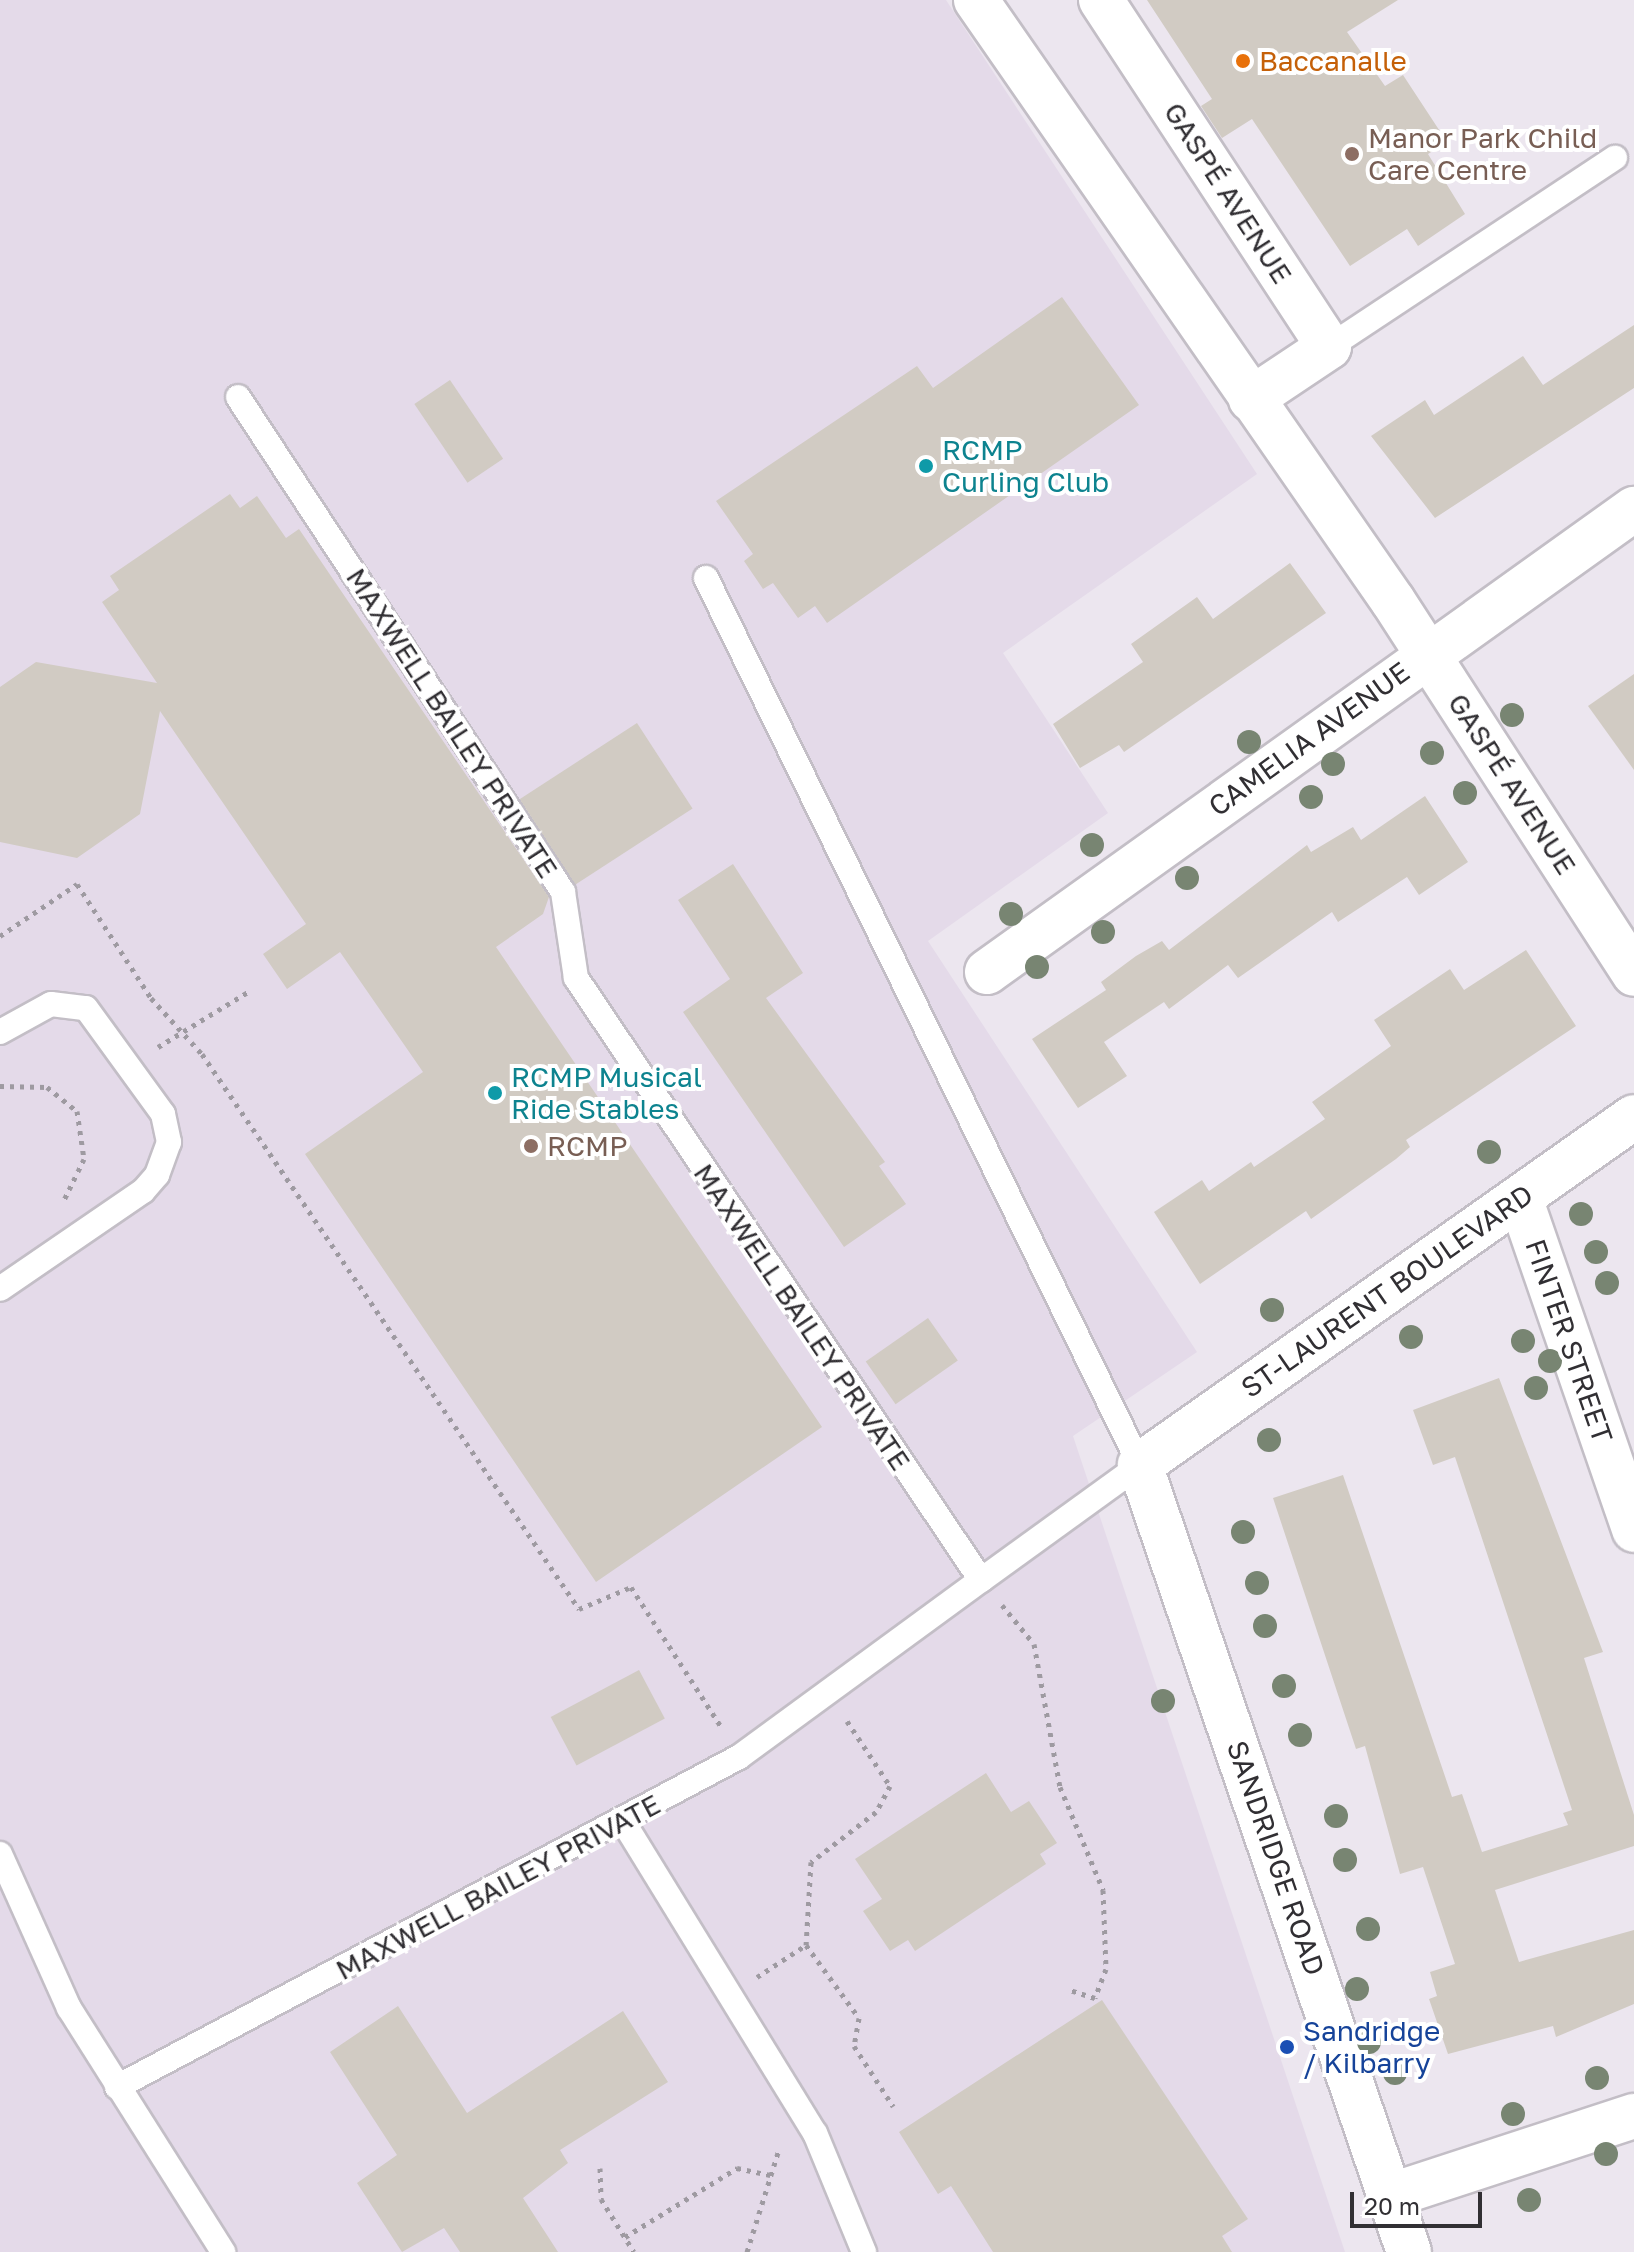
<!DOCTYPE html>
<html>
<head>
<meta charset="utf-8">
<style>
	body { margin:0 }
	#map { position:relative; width:1634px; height:2252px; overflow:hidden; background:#ece6ef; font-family:"Golos Text",sans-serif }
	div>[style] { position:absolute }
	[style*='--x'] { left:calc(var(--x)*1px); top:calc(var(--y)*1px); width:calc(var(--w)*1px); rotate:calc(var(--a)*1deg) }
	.built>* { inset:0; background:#e4dae9 }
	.building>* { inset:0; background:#d1cbc3; transform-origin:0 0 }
	.path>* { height:5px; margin-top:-2.5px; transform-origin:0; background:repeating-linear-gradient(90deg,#9e9aa1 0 4px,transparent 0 10px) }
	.roads { filter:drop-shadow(2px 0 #c3bec6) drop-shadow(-2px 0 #c3bec6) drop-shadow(0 2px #c3bec6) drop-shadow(0 -2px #c3bec6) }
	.lane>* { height:24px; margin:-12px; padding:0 12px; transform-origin:12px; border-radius:12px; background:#fff }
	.street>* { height:44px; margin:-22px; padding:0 22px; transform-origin:22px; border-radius:22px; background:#fff }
	.secondary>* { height:44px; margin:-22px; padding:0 22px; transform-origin:22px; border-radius:22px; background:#fff }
	.trees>* { width:24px; height:24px; margin:-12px; border-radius:50%; background:#788572 }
	.dots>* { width:22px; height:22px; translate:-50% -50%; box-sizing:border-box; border:4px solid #fff; border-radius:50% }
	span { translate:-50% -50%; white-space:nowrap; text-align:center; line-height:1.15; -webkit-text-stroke:8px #fff; paint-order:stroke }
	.food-label { font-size:28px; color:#c56008 }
	.left { translate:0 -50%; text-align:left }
	.education-label { font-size:28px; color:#785e54 }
	.street-label { font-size:28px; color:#312f33 }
	.culture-label { font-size:28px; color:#0d838f }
	.transit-label { font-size:28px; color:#164399 }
	.scale { position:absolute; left:1350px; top:2192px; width:132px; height:36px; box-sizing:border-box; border:4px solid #312f33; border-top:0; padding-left:10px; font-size:24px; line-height:28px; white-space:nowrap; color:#312f33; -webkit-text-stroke:6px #fff; paint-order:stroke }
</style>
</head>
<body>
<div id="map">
	<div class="built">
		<i style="clip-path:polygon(0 0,946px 0,1257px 474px,1003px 653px,1108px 813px,928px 941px,1197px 1352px,1073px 1436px,1345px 2252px,0 2252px)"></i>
	</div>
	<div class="building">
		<i style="clip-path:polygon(1147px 0,1398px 0,1347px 32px,1385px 86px,1403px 75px,1447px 142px,1428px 154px,1465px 214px,1418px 246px,1407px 229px,1350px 266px,1252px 119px,1222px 138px,1201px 106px,1212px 99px)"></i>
		<i style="clip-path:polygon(1062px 297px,1139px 405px,827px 623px,815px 606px,798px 618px,773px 583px,763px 589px,744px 561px,753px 554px,716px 501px,917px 366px,933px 388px)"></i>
		<i style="clip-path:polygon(1634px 325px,1634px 388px,1435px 518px,1371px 436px,1425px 400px,1434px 415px,1523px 356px,1543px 385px)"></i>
		<i style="left:450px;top:380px;width:95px;height:43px;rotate:56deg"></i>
		<i style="clip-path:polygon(230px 494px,240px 508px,257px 496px,286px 538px,299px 529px,549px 897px,543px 914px,496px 947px,822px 1427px,596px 1582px,305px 1154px,423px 1072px,340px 952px,287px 989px,263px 954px,306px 924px,160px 711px,140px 814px,77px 858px,0 842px,0 687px,36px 662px,157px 683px,102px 602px,119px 590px,110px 576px)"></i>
		<i style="clip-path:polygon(1290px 563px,1326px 613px,1124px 752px,1119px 745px,1080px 768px,1053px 724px,1143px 662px,1131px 644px,1197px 597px,1213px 619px)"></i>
		<i style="clip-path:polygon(1634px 674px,1634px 770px,1588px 706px)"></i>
		<i style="left:637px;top:723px;width:102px;height:140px;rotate:57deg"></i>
		<i style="clip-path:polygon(1425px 796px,1468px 862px,1419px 895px,1407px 877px,1338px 922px,1332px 912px,1238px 978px,1228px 965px,1169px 1009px,1164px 1002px,1104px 1042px,1127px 1076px,1078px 1108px,1032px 1039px,1106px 990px,1101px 982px,1136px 956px,1162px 941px,1169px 950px,1307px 845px,1311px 852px,1353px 827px,1361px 840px)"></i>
		<i style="clip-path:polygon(733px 864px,803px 973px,766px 998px,885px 1162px,879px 1166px,906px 1204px,844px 1247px,683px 1012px,730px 979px,678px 900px)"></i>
		<i style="clip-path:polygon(1526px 950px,1576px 1026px,1406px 1140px,1410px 1147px,1396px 1159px,1311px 1219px,1306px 1211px,1200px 1284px,1154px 1212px,1202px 1180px,1209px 1191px,1251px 1162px,1254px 1167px,1325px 1119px,1312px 1102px,1391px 1046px,1374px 1020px,1450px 969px,1464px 990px)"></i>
		<i style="left:928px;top:1318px;width:52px;height:76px;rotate:55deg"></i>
		<i style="clip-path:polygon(1499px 1378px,1603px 1652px,1584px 1658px,1634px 1815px,1634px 1846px,1495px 1890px,1519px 1962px,1634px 1930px,1634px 2004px,1556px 2037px,1553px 2026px,1448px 2054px,1429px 1999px,1437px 1996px,1430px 1972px,1455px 1964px,1423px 1867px,1400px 1874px,1365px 1746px,1356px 1749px,1273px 1498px,1343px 1475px,1452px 1797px,1462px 1794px,1482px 1852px,1568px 1825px,1563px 1813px,1572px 1810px,1455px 1457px,1433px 1465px,1413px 1410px)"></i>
		<i style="left:639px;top:1670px;width:55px;height:100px;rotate:62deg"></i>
		<i style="clip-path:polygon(986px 1773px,1011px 1812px,1029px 1801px,1057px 1843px,1040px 1854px,1046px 1864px,915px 1951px,908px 1940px,890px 1951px,863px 1911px,882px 1899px,855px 1859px)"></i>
		<i style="clip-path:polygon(1102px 2000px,1248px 2219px,1222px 2236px,1232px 2252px,993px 2252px,951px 2186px,938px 2194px,899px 2132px)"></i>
		<i style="clip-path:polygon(398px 2006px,467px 2113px,623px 2011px,668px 2082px,560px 2150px,568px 2163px,523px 2198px,558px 2252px,460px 2252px,444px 2228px,402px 2252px,357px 2183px,397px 2155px,330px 2052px)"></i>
	</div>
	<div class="path">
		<i style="--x:0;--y:936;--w:93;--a:-34"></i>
		<i style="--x:77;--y:884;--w:136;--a:57"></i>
		<i style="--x:151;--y:998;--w:76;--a:47.7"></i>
		<i style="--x:202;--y:1054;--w:671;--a:55.81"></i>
		<i style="--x:579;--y:1609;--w:56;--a:-22.9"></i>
		<i style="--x:631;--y:1587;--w:168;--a:57.2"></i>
		<i style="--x:158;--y:1047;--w:109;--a:-31.5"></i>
		<i style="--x:0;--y:1086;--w:47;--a:1.2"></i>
		<i style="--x:47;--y:1087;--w:38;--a:39"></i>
		<i style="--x:77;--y:1111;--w:49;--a:81.7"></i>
		<i style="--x:84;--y:1159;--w:48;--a:116"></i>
		<i style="--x:1002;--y:1605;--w:50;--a:50.6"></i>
		<i style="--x:1034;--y:1644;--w:145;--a:79.7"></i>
		<i style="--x:1060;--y:1787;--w:112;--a:67.3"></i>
		<i style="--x:1103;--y:1890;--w:79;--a:87.8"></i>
		<i style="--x:1106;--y:1969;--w:31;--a:111"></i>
		<i style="--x:1095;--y:1998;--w:25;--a:-162"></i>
		<i style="--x:847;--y:1721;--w:78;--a:56.5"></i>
		<i style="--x:890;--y:1786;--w:30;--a:118"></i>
		<i style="--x:876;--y:1812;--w:82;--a:142.4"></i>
		<i style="--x:811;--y:1862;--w:83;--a:93.4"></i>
		<i style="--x:806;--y:1945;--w:90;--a:54"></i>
		<i style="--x:859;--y:2018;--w:28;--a:100"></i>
		<i style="--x:854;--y:2046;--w:72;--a:57"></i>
		<i style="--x:757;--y:1977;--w:59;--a:-33.1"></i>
		<i style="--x:600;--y:2168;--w:31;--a:88"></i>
		<i style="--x:601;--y:2199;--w:62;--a:58.1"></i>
		<i style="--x:625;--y:2237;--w:132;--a:-31.6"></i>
		<i style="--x:737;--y:2168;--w:34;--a:12"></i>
		<i style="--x:747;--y:2252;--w:108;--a:-72.7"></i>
	</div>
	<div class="roads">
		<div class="lane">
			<i style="--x:1329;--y:347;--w:343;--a:-33.5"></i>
			<i style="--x:706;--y:578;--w:987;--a:63.93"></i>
			<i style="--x:1140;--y:1465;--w:196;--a:144.1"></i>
			<i style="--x:0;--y:1032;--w:58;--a:-28.8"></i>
			<i style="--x:51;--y:1004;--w:35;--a:7"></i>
			<i style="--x:86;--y:1008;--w:131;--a:54"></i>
			<i style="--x:163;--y:1114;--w:29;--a:78"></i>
			<i style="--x:169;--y:1142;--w:35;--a:110"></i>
			<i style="--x:157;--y:1175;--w:21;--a:131"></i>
			<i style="--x:143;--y:1191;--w:173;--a:145.6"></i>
			<i style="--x:624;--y:1823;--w:364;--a:58.4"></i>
			<i style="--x:815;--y:2133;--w:129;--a:67.6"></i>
			<i style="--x:0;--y:1854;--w:169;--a:65.9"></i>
			<i style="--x:69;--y:2008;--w:289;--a:57.7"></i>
			<i style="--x:117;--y:2087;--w:704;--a:-27.95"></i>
			<i style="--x:739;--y:1757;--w:300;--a:-36.2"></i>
			<i style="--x:981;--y:1580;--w:726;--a:-123.93"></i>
			<i style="--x:576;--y:978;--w:87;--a:-98.6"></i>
			<i style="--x:563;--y:892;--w:592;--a:-123.29"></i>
		</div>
		<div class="street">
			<i style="--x:976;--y:0;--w:731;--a:55.25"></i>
			<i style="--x:1393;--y:601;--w:444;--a:57.1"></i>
			<i style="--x:1101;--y:0;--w:415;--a:56.7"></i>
			<i style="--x:1329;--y:347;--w:94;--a:146.3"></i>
			<i style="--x:987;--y:972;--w:796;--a:-35.59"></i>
			<i style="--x:1520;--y:1198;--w:351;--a:71"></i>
			<i style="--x:1392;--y:2195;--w:255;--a:-18.1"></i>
		</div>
		<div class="secondary">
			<i style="--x:1409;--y:2252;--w:832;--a:-108.87"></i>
			<i style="--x:1140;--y:1465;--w:604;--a:-35.16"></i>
		</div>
	</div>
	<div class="trees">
		<i style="left:1512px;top:715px"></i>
		<i style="left:1249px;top:742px"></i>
		<i style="left:1432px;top:753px"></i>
		<i style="left:1333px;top:764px"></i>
		<i style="left:1465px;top:793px"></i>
		<i style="left:1311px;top:797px"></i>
		<i style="left:1092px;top:845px"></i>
		<i style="left:1187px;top:878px"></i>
		<i style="left:1011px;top:914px"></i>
		<i style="left:1103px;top:932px"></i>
		<i style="left:1037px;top:967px"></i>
		<i style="left:1489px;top:1152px"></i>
		<i style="left:1581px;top:1214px"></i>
		<i style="left:1596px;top:1252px"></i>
		<i style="left:1607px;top:1283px"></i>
		<i style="left:1272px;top:1310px"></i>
		<i style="left:1411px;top:1337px"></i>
		<i style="left:1523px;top:1341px"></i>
		<i style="left:1550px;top:1361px"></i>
		<i style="left:1536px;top:1388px"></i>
		<i style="left:1269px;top:1440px"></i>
		<i style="left:1243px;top:1532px"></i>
		<i style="left:1257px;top:1583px"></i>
		<i style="left:1265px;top:1626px"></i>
		<i style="left:1284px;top:1686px"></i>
		<i style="left:1163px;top:1701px"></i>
		<i style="left:1300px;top:1735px"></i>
		<i style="left:1336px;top:1816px"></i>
		<i style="left:1345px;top:1860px"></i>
		<i style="left:1368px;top:1929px"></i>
		<i style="left:1357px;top:1989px"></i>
		<i style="left:1369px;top:2042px"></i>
		<i style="left:1395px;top:2073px"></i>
		<i style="left:1597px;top:2078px"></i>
		<i style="left:1513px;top:2114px"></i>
		<i style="left:1606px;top:2154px"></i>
		<i style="left:1529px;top:2200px"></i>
	</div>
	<div class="dots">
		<i style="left:1243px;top:61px;background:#e8710a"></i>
		<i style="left:1352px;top:154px;background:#8d6e63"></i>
		<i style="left:926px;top:466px;background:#0f9aa8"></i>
		<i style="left:495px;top:1093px;background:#0f9aa8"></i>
		<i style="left:531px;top:1146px;background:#8d6e63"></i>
		<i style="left:1287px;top:2047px;background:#1a4fb4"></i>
	</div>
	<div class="food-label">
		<span class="left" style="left:1259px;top:61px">Baccanalle</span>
	</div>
	<div class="education-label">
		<span class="left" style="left:1368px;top:154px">Manor Park Child<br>Care Centre</span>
		<span class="left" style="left:547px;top:1146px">RCMP</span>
	</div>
	<div class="street-label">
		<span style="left:1228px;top:193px;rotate:57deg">GASPÉ AVENUE</span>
		<span style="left:452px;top:723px;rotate:57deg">MAXWELL BAILEY PRIVATE</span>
		<span style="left:1309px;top:739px;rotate:-36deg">CAMELIA AVENUE</span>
		<span style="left:1512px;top:784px;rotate:57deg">GASPÉ AVENUE</span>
		<span style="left:1387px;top:1291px;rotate:-35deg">ST-LAURENT BOULEVARD</span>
		<span style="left:802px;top:1317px;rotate:56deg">MAXWELL BAILEY PRIVATE</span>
		<span style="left:1569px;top:1341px;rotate:71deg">FINTER STREET</span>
		<span style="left:1276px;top:1858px;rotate:71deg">SANDRIDGE ROAD</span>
		<span style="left:498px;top:1887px;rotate:-28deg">MAXWELL BAILEY PRIVATE</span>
	</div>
	<div class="culture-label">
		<span class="left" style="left:942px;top:466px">RCMP<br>Curling Club</span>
		<span class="left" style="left:511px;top:1093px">RCMP Musical<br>Ride Stables</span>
	</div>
	<div class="transit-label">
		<span class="left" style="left:1303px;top:2047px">Sandridge<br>/ Kilbarry</span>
	</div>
	<div class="scale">20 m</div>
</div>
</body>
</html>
